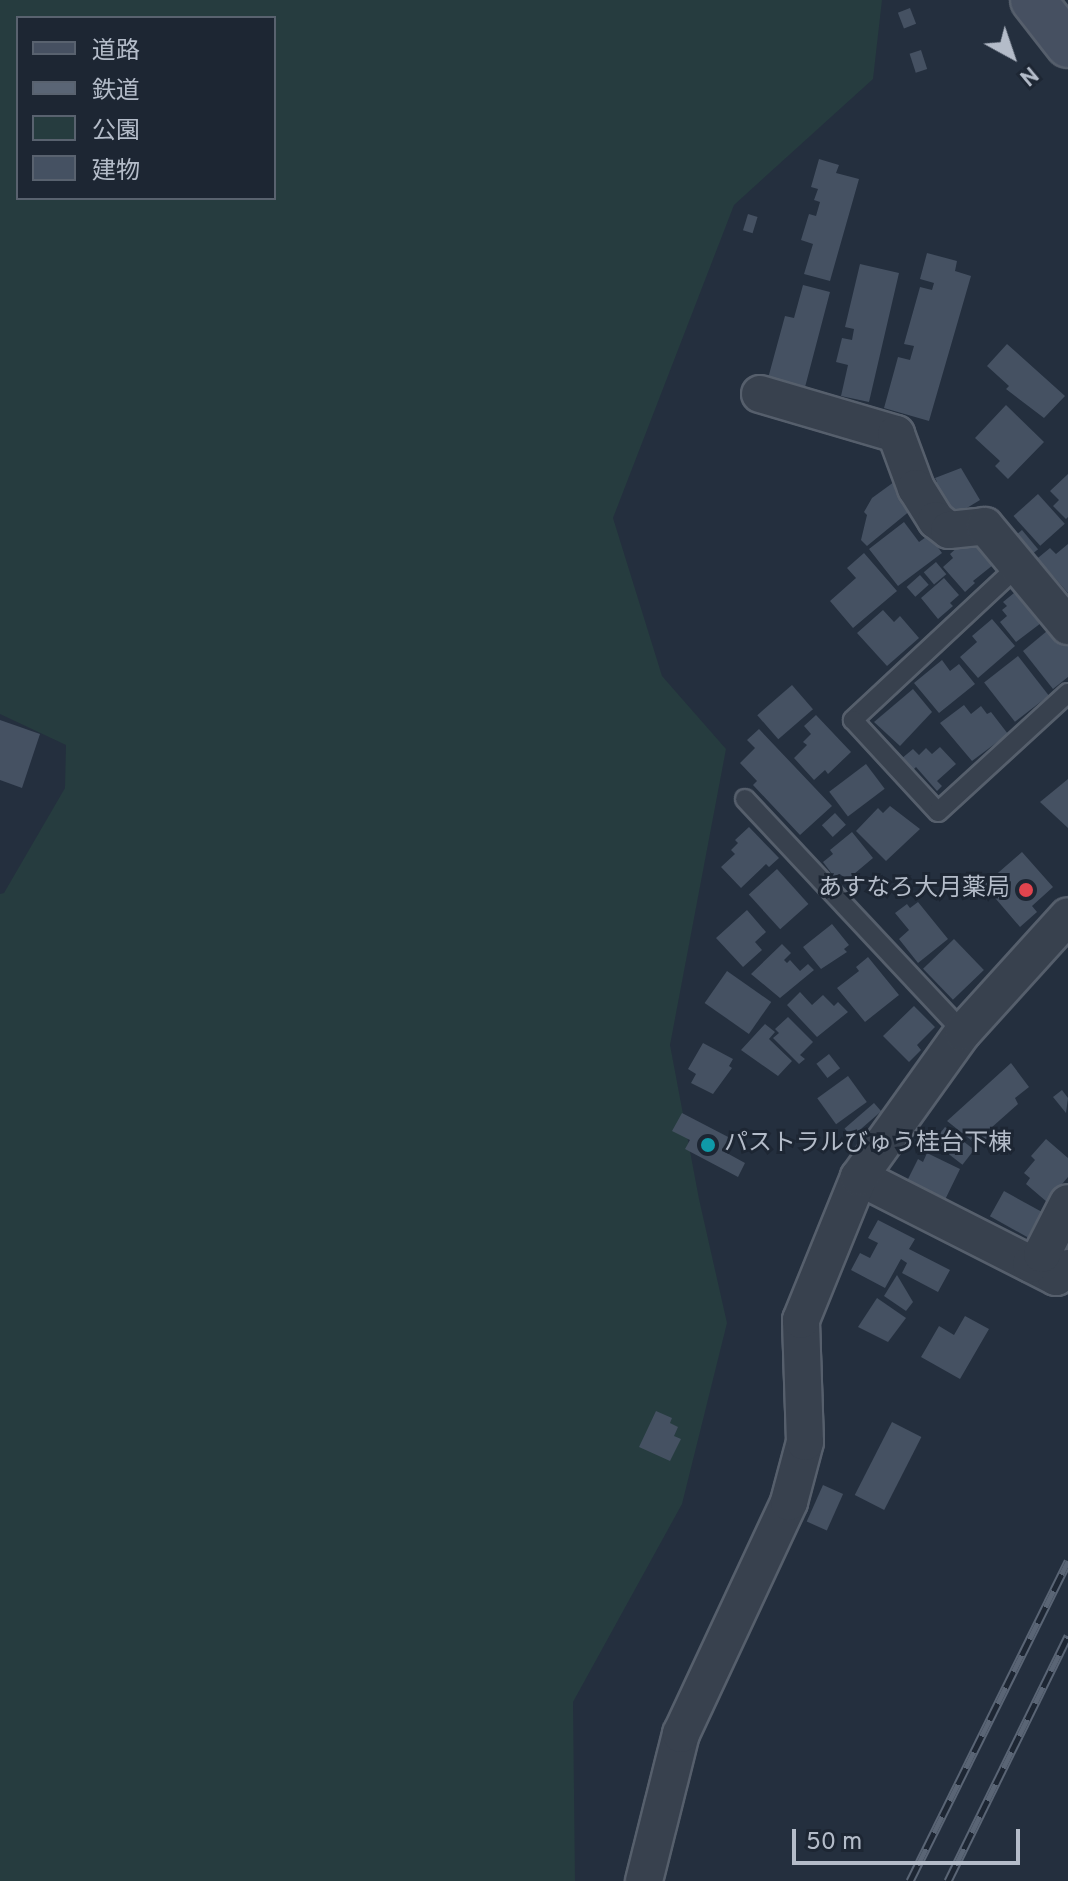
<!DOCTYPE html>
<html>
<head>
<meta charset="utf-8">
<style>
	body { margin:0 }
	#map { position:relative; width:1068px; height:1881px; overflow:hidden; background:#242f3e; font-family:Overpass,"Noto Sans JP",sans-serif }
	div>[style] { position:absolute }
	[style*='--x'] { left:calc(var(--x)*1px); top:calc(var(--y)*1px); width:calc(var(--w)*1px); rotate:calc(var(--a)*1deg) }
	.green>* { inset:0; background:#263c3f }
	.building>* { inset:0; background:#455162; transform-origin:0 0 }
	.roads { filter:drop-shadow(2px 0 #565f6c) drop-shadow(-2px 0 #565f6c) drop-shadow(0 2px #565f6c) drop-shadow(0 -2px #565f6c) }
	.lane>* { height:18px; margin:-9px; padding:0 9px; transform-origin:9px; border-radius:9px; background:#38414e }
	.street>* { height:36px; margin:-18px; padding:0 18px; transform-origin:18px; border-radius:18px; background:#38414e }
	.secondary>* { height:44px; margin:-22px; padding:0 22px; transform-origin:22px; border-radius:22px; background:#465061 }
	.rail>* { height:9px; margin-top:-4.5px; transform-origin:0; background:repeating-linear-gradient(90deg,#1d2633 0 18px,#5a6575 0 36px); box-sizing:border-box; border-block:2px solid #5a6575 }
	.dots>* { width:22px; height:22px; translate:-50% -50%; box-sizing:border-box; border:4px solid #1d2633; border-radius:50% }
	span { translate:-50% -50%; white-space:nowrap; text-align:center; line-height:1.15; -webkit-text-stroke:6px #1d2633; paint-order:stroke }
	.poi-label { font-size:24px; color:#b4bcc9 }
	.right { translate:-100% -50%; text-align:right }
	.left { translate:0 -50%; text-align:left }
	.legend { position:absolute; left:16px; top:16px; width:260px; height:184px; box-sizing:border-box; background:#1d2633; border:2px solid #59626f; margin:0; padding:10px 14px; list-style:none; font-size:24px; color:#b4bcc9 }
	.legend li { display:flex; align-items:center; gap:16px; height:40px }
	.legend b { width:40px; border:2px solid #59626f }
	.north { position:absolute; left:972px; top:16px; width:80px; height:80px; -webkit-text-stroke:6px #1d2633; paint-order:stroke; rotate:140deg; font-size:22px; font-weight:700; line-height:32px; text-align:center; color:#b4bcc9 }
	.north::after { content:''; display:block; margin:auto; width:28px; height:36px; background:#b4bcc9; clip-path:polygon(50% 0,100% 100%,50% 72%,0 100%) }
	.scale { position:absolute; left:792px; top:1829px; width:228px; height:36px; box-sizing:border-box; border:4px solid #b4bcc9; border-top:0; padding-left:10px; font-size:24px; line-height:28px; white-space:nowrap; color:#b4bcc9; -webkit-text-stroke:6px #1d2633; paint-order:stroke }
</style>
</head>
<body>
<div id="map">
	<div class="green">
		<i style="clip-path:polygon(evenodd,0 0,882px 0,873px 79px,734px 205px,613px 518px,662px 676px,726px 749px,670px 1045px,699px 1199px,727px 1323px,682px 1504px,573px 1702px,575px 1881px,0 1881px,0 894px,4px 893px,65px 788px,66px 745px,0 714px,0 0,18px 18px,274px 18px,274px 198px,18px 198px,18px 18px)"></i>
	</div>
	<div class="building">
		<i style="left:910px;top:8px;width:17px;height:13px;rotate:69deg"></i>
		<i style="left:921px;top:50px;width:20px;height:12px;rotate:72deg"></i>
		<i style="clip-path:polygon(819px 159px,839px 165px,836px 173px,859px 179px,830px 281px,804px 274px,813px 244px,801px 240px,809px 214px,816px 216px,820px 202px,814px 200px,818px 189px,811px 187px)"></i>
		<i style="left:748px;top:214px;width:10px;height:17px;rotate:17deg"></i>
		<i style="clip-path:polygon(927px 253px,957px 261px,955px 271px,971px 276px,929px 421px,884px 408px,898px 357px,910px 360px,914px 346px,904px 344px,920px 287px,932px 290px,934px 283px,920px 279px)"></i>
		<i style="clip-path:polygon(860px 264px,899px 273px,869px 402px,841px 396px,848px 365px,836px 362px,842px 338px,852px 340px,854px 329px,845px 327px)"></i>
		<i style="clip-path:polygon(803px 285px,830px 292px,804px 391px,767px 382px,785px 316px,794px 318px)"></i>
		<i style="clip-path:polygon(1007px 344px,1065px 396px,1044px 418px,1006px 389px,1009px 386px,987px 366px)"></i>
		<i style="clip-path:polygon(1006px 405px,1044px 442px,1008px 479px,995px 466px,1000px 461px,975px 438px)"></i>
		<i style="clip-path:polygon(961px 468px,980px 500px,952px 517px,933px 485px,937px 482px,935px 478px)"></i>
		<i style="clip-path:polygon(1068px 474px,1068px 517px,1066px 519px,1053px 506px,1059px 500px,1050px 491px)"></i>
		<i style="clip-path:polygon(894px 482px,909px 496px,911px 510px,867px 546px,861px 540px,867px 515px,864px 512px,872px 498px)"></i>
		<i style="left:1038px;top:494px;width:40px;height:33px;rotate:48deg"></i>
		<i style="clip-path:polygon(904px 522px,919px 542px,929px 535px,942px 553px,898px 586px,869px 549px)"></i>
		<i style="left:1022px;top:530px;width:25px;height:13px;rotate:50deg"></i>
		<i style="clip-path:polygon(970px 536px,998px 561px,973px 581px,975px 583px,965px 592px,943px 567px,953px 558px,950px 554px)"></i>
		<i style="clip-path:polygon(1068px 544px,1068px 593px,1047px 569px,1042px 573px,1033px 562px,1050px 548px,1056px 554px)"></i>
		<i style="clip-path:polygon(864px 553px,897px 591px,853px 628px,830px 601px,856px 578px,847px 568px)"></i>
		<i style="left:936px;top:562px;width:16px;height:16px;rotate:50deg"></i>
		<i style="left:920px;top:575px;width:13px;height:18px;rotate:48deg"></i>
		<i style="clip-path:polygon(944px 578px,959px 595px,950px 603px,953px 606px,938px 619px,921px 598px)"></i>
		<i style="clip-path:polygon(1020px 588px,1045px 620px,1016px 642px,1000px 622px,1007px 616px,1002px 610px,1007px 606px,1003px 602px)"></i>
		<i style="clip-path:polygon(883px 610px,894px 622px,900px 616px,919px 638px,887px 666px,857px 633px)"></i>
		<i style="clip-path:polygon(992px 619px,1015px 646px,978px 678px,960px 657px,977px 642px,972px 636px)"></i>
		<i style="clip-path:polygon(1053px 626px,1068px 644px,1068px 677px,1053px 689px,1023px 651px)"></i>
		<i style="left:1018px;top:656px;width:50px;height:43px;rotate:52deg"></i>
		<i style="clip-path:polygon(942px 660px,950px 671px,959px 664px,975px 684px,939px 713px,914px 683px)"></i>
		<i style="left:792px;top:685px;width:32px;height:46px;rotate:49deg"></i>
		<i style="clip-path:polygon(913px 689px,932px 712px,900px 746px,874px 722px)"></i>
		<i style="clip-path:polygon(964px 705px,971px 714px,981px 706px,987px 714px,991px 712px,1008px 734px,972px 761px,940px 723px)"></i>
		<i style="clip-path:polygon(816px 715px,851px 752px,828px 774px,825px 770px,814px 780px,794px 758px,807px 745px,803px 742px,811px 734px,804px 726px)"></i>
		<i style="clip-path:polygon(0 720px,40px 734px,22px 788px,0 780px)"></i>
		<i style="clip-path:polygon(759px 729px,832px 806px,800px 835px,753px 785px,757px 781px,740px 763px,755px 748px,747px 740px)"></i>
		<i style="clip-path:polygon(940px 747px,956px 764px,937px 781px,942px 786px,937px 791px,916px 767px,912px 771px,901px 759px,913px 749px,919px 755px,926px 748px,932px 754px)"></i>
		<i style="left:866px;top:764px;width:31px;height:46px;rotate:53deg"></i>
		<i style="clip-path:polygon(1068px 779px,1068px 828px,1040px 802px)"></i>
		<i style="clip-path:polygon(890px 806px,920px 829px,886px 861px,856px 831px,878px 808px,883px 813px)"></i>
		<i style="left:835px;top:813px;width:16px;height:18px;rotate:47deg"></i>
		<i style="clip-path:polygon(749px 827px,779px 858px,769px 867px,766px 864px,741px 888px,721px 867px,735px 854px,731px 850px,738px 843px,735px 840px)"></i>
		<i style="clip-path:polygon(852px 832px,873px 858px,848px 879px,839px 874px,835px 878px,823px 862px,833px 854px,830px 850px)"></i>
		<i style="clip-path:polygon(1022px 852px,1053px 887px,1032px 906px,1037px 912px,1020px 927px,984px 885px)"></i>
		<i style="left:777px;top:869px;width:47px;height:38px;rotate:48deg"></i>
		<i style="clip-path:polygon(918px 902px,948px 939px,918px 963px,899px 939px,909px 930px,895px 913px,907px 904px,910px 908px)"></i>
		<i style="clip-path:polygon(747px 910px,766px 932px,755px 942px,762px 950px,743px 967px,716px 938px)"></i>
		<i style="clip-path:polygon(832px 924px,849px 945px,844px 949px,847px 952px,821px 969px,803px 947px)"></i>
		<i style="left:954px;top:939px;width:43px;height:43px;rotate:46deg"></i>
		<i style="clip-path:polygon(782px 944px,791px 953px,784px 960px,787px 963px,790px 960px,800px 971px,808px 964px,814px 970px,780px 998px,751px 974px)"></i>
		<i style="clip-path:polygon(868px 957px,899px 995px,865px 1022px,837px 988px,859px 971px,856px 967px)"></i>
		<i style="left:727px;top:971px;width:54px;height:39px;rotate:35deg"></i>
		<i style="clip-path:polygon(800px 992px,812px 1005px,823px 995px,834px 1006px,838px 1002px,848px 1012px,817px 1037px,787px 1005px)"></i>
		<i style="clip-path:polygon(914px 1006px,935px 1027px,917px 1045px,921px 1050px,909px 1062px,883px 1036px)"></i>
		<i style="clip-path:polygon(788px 1017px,813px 1042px,800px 1055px,805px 1059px,799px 1064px,773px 1038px,779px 1033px,775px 1029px)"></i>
		<i style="clip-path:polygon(765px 1024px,775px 1032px,769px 1039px,792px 1061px,778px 1076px,741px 1050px)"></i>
		<i style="clip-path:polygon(703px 1043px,733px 1059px,729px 1066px,732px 1068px,713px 1094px,691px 1083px,696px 1074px,688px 1069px)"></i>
		<i style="left:829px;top:1054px;width:18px;height:16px;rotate:52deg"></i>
		<i style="clip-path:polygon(1011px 1063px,1029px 1087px,1015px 1098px,1018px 1104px,991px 1128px,996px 1135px,976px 1144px,947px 1121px)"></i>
		<i style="left:848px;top:1076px;width:32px;height:38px;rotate:54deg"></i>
		<i style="clip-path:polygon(1062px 1090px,1068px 1098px,1066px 1113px,1053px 1097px)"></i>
		<i style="left:874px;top:1103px;width:11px;height:39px;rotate:49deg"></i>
		<i style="clip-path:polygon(682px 1113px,732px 1139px,725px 1152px,745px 1163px,738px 1177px,685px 1149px,690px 1140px,672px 1131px)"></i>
		<i style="left:945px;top:1127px;width:37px;height:19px;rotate:38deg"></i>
		<i style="clip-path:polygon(1046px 1139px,1068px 1158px,1068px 1177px,1047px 1202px,1026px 1184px,1030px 1178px,1024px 1173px,1035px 1160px,1031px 1156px)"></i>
		<i style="clip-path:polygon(927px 1153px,960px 1169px,941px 1208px,903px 1189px,918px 1159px,923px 1162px)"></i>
		<i style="left:1004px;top:1191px;width:43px;height:29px;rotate:29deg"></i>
		<i style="clip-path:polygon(878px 1220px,915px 1239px,909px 1249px,950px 1270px,938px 1292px,902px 1273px,907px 1263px,901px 1259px,885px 1288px,851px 1270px,860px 1253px,870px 1258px,878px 1243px,868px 1238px)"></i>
		<i style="clip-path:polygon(897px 1275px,913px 1302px,906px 1311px,884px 1296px)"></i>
		<i style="clip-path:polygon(877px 1298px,906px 1318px,888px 1342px,858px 1327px)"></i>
		<i style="clip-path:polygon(965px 1316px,989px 1329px,960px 1379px,921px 1357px,939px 1326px,954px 1335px)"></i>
		<i style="clip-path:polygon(656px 1411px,672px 1418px,670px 1423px,678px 1427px,674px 1436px,681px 1439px,670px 1461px,639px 1447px)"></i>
		<i style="left:892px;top:1422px;width:33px;height:82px;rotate:27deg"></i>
		<i style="left:823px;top:1485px;width:22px;height:40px;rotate:24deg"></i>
	</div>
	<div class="roads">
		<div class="lane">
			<i style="--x:1018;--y:566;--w:226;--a:137"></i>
			<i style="--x:853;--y:720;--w:125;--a:47.3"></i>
			<i style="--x:938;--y:812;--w:176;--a:-42.5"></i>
			<i style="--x:745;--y:799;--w:319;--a:46.9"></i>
		</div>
		<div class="street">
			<i style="--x:760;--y:394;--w:142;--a:16.4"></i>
			<i style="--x:896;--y:434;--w:58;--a:69.7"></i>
			<i style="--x:916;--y:488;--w:38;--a:58"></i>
			<i style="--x:936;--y:520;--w:16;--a:38"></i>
			<i style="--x:949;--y:530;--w:36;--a:-6"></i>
			<i style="--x:985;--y:526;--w:130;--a:50.3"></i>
			<i style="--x:859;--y:1177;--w:221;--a:26.9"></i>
			<i style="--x:1056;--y:1277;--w:15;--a:-37"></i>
			<i style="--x:1031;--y:1264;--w:15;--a:-42"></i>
			<i style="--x:1042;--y:1254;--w:57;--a:-63"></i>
			<i style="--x:644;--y:1881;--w:152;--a:-75.9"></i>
			<i style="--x:681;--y:1734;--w:256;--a:-65"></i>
			<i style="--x:789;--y:1502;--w:62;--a:-75.1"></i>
			<i style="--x:805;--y:1442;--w:122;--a:-91.9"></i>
			<i style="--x:801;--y:1320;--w:154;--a:-67.9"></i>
			<i style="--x:859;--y:1177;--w:178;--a:-54.4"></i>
			<i style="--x:963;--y:1032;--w:156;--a:-47.8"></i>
		</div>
		<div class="secondary">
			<i style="--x:1033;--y:0;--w:57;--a:52.1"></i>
		</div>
	</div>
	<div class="rail">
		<i style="--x:910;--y:1881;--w:357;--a:-63.7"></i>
		<i style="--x:948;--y:1881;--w:273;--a:-63.9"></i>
	</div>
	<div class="dots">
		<i style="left:1026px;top:890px;background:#e0444e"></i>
		<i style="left:708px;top:1145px;background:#0f9aa8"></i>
	</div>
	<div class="poi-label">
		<span class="right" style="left:1010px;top:890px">あすなろ大月薬局</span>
		<span class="left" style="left:724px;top:1145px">パストラルびゅう桂台下棟</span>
	</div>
	<ul class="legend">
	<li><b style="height:10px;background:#465061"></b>道路</li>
	<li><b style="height:10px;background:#5a6575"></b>鉄道</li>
	<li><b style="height:22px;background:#263c3f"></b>公園</li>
	<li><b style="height:22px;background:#455162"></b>建物</li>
	</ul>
	<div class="north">N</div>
	<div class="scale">50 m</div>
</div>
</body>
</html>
